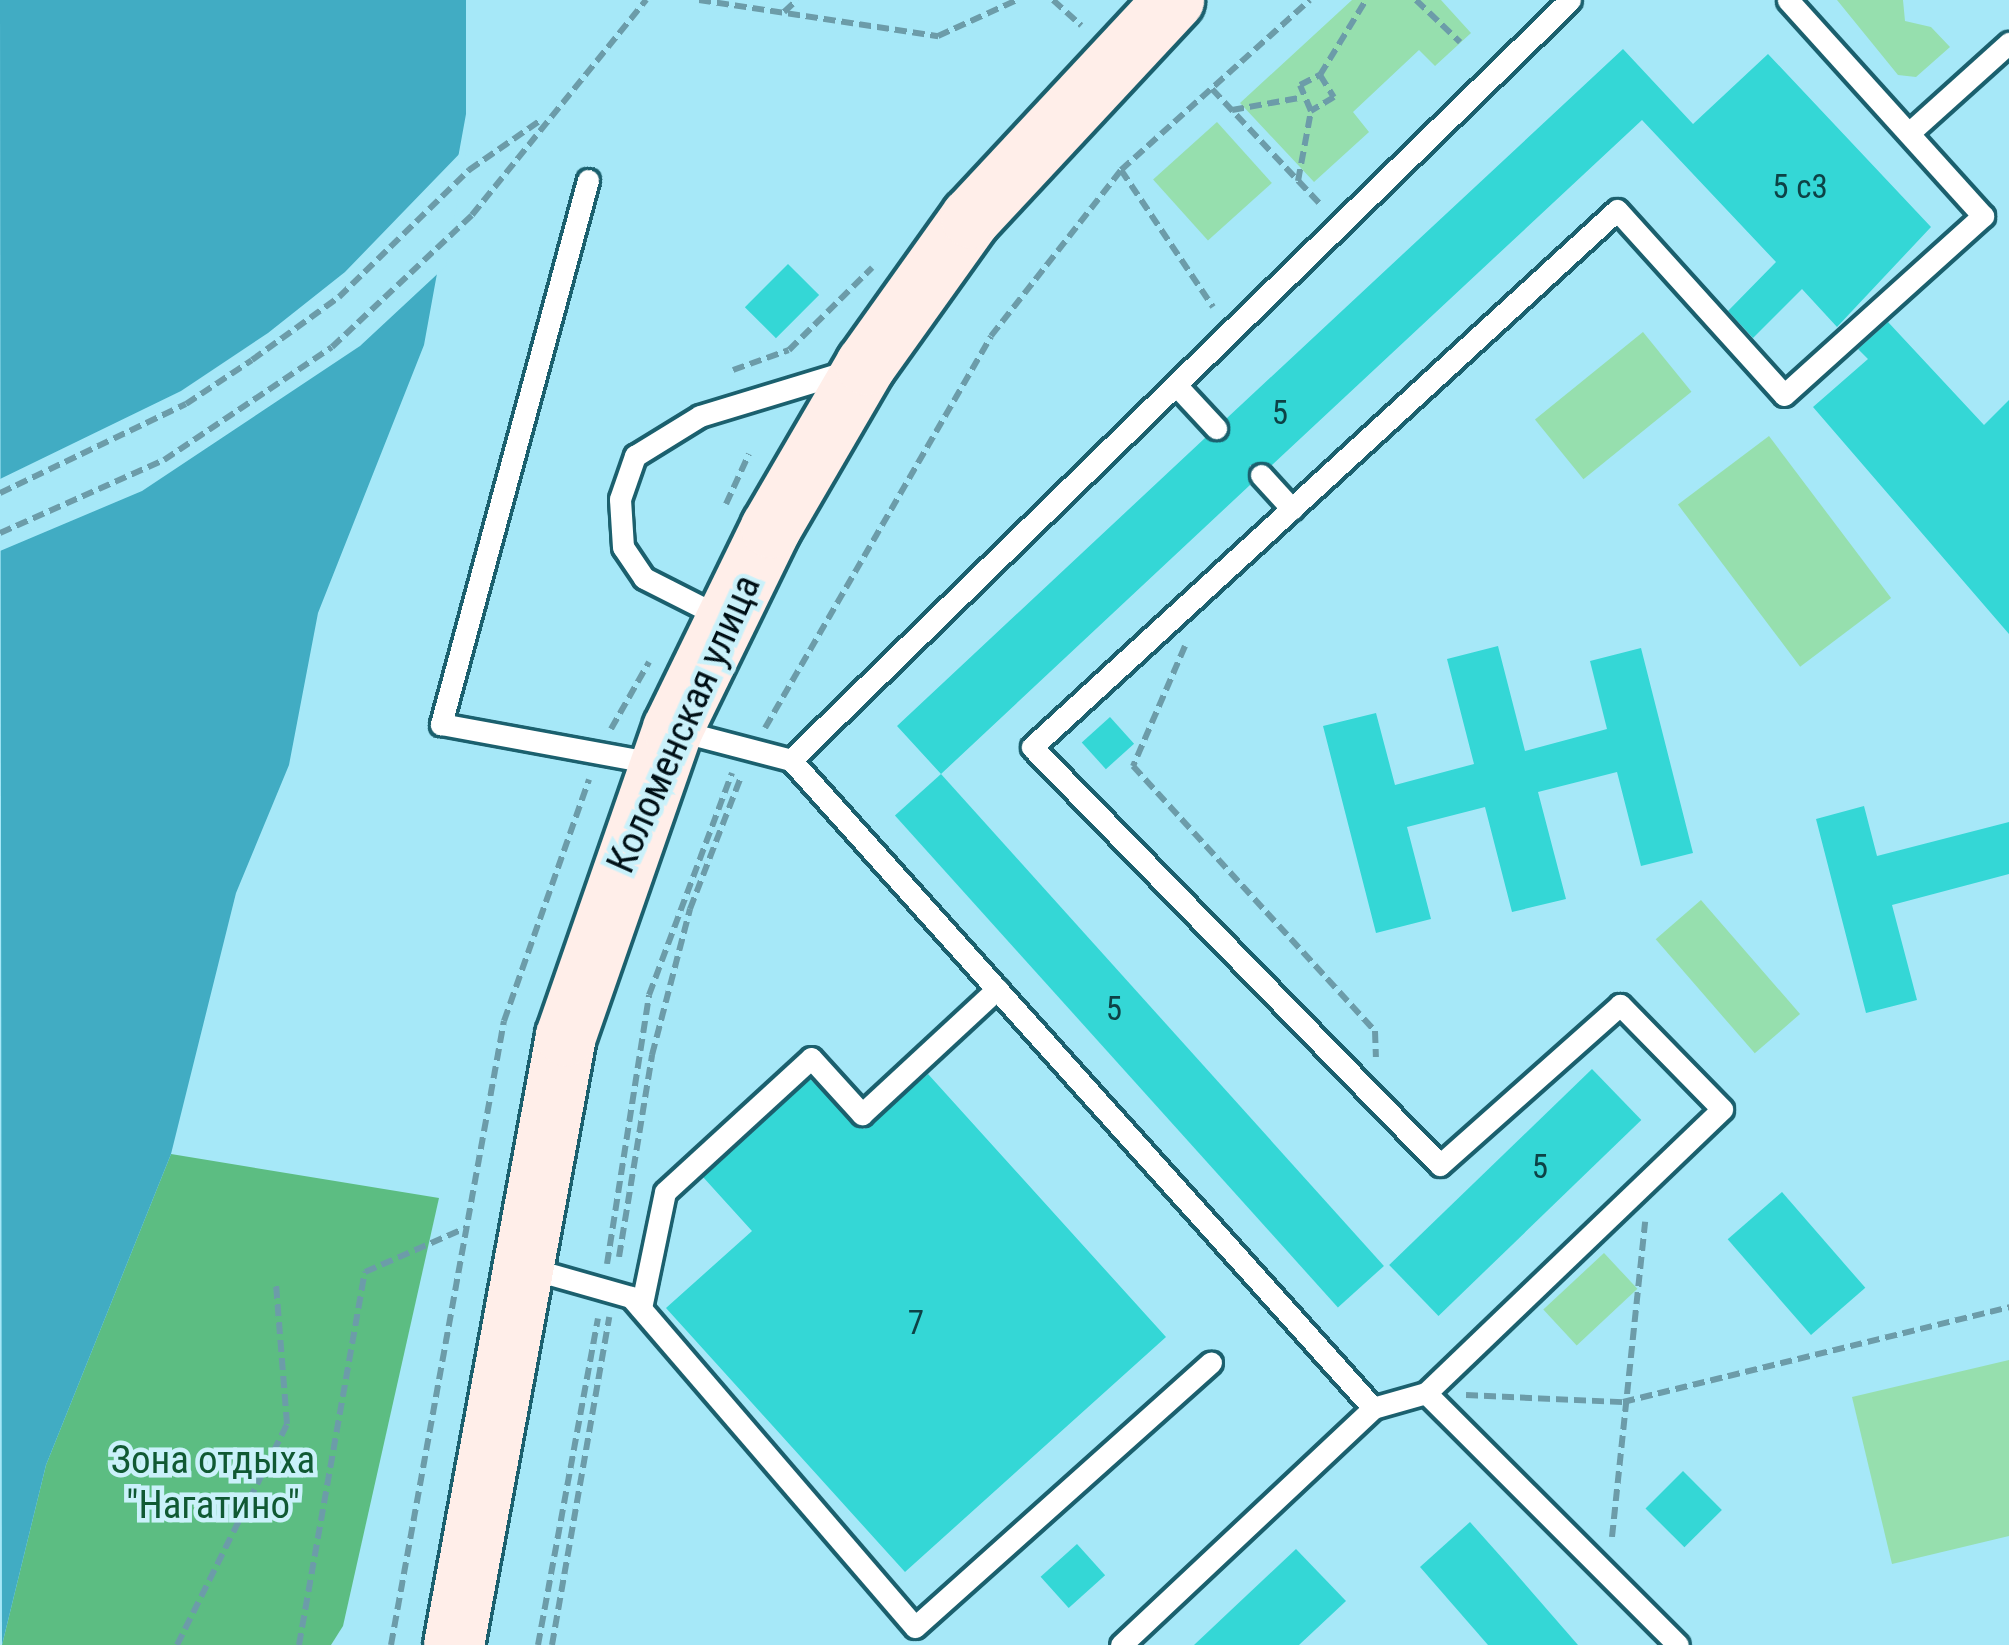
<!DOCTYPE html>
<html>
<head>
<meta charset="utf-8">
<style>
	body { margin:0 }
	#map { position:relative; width:2009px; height:1645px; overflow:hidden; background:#a6e8f8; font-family:"Roboto Condensed",sans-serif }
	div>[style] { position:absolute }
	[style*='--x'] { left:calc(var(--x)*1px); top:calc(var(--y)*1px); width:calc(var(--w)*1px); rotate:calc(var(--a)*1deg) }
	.green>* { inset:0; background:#96dfae; transform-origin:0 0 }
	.forest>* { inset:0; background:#5cbd82 }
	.water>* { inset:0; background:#41acc3 }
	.pier>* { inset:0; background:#a6e8f8 }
	.building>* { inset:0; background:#34d7d6; transform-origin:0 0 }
	.path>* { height:6px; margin-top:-3px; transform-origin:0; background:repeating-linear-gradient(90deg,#6c9ca9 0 12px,transparent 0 18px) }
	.roads { filter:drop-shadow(3px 0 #1b606e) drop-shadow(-3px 0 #1b606e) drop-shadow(0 3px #1b606e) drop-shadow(0 -3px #1b606e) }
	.lane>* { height:21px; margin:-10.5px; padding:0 10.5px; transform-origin:10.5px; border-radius:10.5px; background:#fff }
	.secondary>* { height:60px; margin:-30px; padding:0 30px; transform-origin:30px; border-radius:30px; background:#ffeee9 }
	span { translate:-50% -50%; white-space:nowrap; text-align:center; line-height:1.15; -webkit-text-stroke:9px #caf1fa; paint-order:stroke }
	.number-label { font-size:33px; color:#0d4246 }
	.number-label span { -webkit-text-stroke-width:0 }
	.street-label { font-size:39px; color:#001016 }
	.park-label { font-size:39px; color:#105933 }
</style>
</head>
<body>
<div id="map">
	<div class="green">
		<i style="clip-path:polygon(1352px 0,1441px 0,1471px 33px,1435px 66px,1419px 50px,1353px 112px,1369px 132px,1314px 182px,1240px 103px)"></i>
		<i style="clip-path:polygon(1837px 0,1903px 0,1905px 21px,1931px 27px,1950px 47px,1916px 77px,1898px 75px)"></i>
		<i style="left:1217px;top:122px;width:82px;height:86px;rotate:48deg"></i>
		<i style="left:1643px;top:332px;width:77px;height:139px;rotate:51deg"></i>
		<i style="left:1769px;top:436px;width:203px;height:114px;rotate:53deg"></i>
		<i style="left:1701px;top:900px;width:151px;height:60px;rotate:49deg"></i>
		<i style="left:1604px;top:1253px;width:49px;height:83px;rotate:47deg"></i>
		<i style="clip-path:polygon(2009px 1360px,2009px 1536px,1892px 1564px,1852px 1397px)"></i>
	</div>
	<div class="forest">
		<i style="clip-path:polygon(171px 1154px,439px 1198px,343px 1626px,331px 1645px,2px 1645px,46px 1465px)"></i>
	</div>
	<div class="water">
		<i style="clip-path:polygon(0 0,466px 0,466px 114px,424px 345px,318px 613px,289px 765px,236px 893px,171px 1154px,46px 1465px,2px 1645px)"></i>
	</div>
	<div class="pier">
		<i style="clip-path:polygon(467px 146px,446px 266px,360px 346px,142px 491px,0 551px,0 479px,181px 391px,268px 333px,345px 272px)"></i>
	</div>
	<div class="building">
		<i style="clip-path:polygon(1623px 49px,1693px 124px,1768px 54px,1931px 227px,1837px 327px,1802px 289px,1753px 338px,1728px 311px,1776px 262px,1642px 120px,1272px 465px,1250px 465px,1250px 485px,941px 774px,897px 726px,1205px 438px,1227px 438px,1227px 418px)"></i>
		<i style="left:788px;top:264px;width:44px;height:61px;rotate:45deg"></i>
		<i style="clip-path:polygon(1888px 322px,1984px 425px,2009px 400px,2009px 634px,1813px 407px,1868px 359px,1858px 349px)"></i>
		<i style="clip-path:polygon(1498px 646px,1525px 751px,1607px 729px,1590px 661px,1641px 648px,1693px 853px,1641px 866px,1617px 772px,1538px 792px,1566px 899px,1512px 912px,1485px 807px,1407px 827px,1431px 919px,1376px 933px,1323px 726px,1376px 713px,1395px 785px,1474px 764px,1447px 659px)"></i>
		<i style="left:1110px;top:717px;width:36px;height:38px;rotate:48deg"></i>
		<i style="left:941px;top:774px;width:662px;height:62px;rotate:48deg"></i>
		<i style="clip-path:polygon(1864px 806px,1877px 856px,2009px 822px,2009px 874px,1892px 905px,1917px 1000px,1866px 1013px,1816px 819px)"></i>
		<i style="left:1592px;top:1069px;width:71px;height:282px;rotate:46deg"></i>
		<i style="clip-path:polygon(928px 1074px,1166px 1337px,905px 1572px,666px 1308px,752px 1231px,703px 1177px,810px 1079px,864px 1129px)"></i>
		<i style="left:1782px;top:1192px;width:127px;height:72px;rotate:49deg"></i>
		<i style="left:1683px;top:1471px;width:55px;height:53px;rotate:45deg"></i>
		<i style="clip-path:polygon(1470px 1522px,1511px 1568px,1578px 1645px,1488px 1645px,1420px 1567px)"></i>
		<i style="left:1077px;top:1544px;width:42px;height:49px;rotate:48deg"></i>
		<i style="clip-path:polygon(1296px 1549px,1346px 1601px,1299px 1645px,1194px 1645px)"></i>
	</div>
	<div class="path">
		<i style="--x:699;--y:0;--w:242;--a:8.6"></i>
		<i style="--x:938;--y:36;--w:87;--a:-24.5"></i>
		<i style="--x:1053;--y:0;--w:38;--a:42"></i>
		<i style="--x:1416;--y:0;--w:61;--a:43.7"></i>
		<i style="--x:784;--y:12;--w:18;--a:-43"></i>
		<i style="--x:1320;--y:75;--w:26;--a:58"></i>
		<i style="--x:1334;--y:97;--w:27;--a:149"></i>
		<i style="--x:1311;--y:111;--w:28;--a:-113"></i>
		<i style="--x:1300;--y:85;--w:22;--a:-27"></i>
		<i style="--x:1320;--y:75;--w:88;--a:-58.5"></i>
		<i style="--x:1212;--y:89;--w:158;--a:46.8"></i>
		<i style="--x:1232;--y:110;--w:68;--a:-10.2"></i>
		<i style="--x:1121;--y:170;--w:165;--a:56.1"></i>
		<i style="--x:1298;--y:181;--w:71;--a:-79.5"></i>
		<i style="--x:733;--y:370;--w:59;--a:-19.7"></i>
		<i style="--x:789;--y:350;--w:117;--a:-44.7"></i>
		<i style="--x:0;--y:493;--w:206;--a:-25.6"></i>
		<i style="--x:186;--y:404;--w:79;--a:-33.7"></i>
		<i style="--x:252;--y:360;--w:107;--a:-35.9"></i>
		<i style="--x:339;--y:297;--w:182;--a:-44.3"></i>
		<i style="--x:469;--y:170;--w:88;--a:-34.8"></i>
		<i style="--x:726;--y:504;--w:55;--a:-65.3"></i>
		<i style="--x:0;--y:533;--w:180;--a:-24"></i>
		<i style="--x:164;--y:460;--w:202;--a:-33.9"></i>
		<i style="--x:332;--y:347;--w:192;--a:-43.3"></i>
		<i style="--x:472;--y:215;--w:277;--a:-51"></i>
		<i style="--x:1185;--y:646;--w:131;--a:113.4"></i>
		<i style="--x:1133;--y:766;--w:359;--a:47.6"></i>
		<i style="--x:1375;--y:1031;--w:26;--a:88"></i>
		<i style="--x:765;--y:728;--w:452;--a:-60"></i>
		<i style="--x:991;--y:336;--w:211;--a:-51.9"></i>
		<i style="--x:1121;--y:170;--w:254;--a:-42"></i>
		<i style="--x:611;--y:729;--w:77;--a:-60.4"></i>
		<i style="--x:619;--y:1257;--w:205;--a:-80.7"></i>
		<i style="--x:652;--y:1055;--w:151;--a:-75.4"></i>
		<i style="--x:690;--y:909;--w:142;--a:-68.9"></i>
		<i style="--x:607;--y:1264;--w:272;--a:-81.1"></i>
		<i style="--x:649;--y:995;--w:237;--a:-69.5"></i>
		<i style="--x:1466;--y:1395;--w:157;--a:2.6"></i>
		<i style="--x:1623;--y:1402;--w:398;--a:-13.8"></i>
		<i style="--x:1612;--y:1537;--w:317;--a:-84"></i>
		<i style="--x:177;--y:1645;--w:247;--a:-63.5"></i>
		<i style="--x:287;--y:1424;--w:141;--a:-94.5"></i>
		<i style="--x:299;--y:1645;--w:379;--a:-80"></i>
		<i style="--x:365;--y:1272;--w:109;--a:-23.7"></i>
		<i style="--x:391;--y:1645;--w:634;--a:-79.74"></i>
		<i style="--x:504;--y:1021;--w:256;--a:-70.6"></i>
		<i style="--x:538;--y:1645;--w:332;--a:-79.6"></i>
		<i style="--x:552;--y:1645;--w:333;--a:-80.1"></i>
	</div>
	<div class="roads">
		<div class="lane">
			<i style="--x:1909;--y:133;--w:135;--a:-42"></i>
			<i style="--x:588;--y:180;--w:564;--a:105.12"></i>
			<i style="--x:441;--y:724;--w:221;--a:10.4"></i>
			<i style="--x:1176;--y:385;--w:59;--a:47.1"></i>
			<i style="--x:1261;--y:475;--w:46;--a:47.6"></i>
			<i style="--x:725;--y:619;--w:91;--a:-153.2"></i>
			<i style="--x:644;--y:578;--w:37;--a:-124"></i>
			<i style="--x:623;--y:547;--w:48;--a:-93.6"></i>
			<i style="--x:620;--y:499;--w:46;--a:-70.8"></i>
			<i style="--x:635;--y:456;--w:76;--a:-31.6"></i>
			<i style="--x:700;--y:416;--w:155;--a:-16.9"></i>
			<i style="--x:676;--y:730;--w:119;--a:14.6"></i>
			<i style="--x:791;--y:760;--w:871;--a:48.07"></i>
			<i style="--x:791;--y:760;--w:1088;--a:-44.29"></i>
			<i style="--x:525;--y:1267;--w:110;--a:15.8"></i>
			<i style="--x:631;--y:1297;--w:435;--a:49.3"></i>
			<i style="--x:915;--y:1627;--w:397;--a:-41.8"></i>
			<i style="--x:641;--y:1308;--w:118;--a:-78.3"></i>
			<i style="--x:665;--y:1192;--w:198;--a:-42.5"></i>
			<i style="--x:811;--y:1058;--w:76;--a:47.7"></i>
			<i style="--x:862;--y:1114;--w:184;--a:-42.8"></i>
			<i style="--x:1426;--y:1393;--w:356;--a:45"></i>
			<i style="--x:1121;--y:1645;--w:346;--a:-43.2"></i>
			<i style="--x:1373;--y:1408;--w:55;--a:-15.8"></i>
			<i style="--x:1426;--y:1393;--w:410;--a:-43.8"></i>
			<i style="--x:1722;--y:1109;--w:146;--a:-134.4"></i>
			<i style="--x:1620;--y:1005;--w:241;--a:138.4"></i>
			<i style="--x:1440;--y:1165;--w:584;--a:-134.31"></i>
			<i style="--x:1032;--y:747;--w:794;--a:-42.55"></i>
			<i style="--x:1617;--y:210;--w:249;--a:47.9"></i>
			<i style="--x:1784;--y:395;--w:268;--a:-42"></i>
			<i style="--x:1983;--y:216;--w:291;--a:-132.1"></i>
		</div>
		<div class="secondary">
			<i style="--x:454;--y:1645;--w:619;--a:-79.58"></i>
			<i style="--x:566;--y:1036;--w:325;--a:-70.8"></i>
			<i style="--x:673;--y:729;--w:224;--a:-64"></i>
			<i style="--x:771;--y:528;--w:189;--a:-59.8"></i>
			<i style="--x:866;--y:365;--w:181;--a:-54.5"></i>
			<i style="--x:971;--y:218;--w:298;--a:-47"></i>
		</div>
	</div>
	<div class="number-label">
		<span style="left:1800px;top:187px">5 с3</span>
		<span style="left:1280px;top:413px">5</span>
		<span style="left:1114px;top:1009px">5</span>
		<span style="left:1540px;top:1167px">5</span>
		<span style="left:916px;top:1323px">7</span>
	</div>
	<div class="street-label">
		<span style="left:684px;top:724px;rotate:-66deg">Коломенская улица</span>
	</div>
	<div class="park-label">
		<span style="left:213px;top:1483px">Зона отдыха<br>"Нагатино"</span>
	</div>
</div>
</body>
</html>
